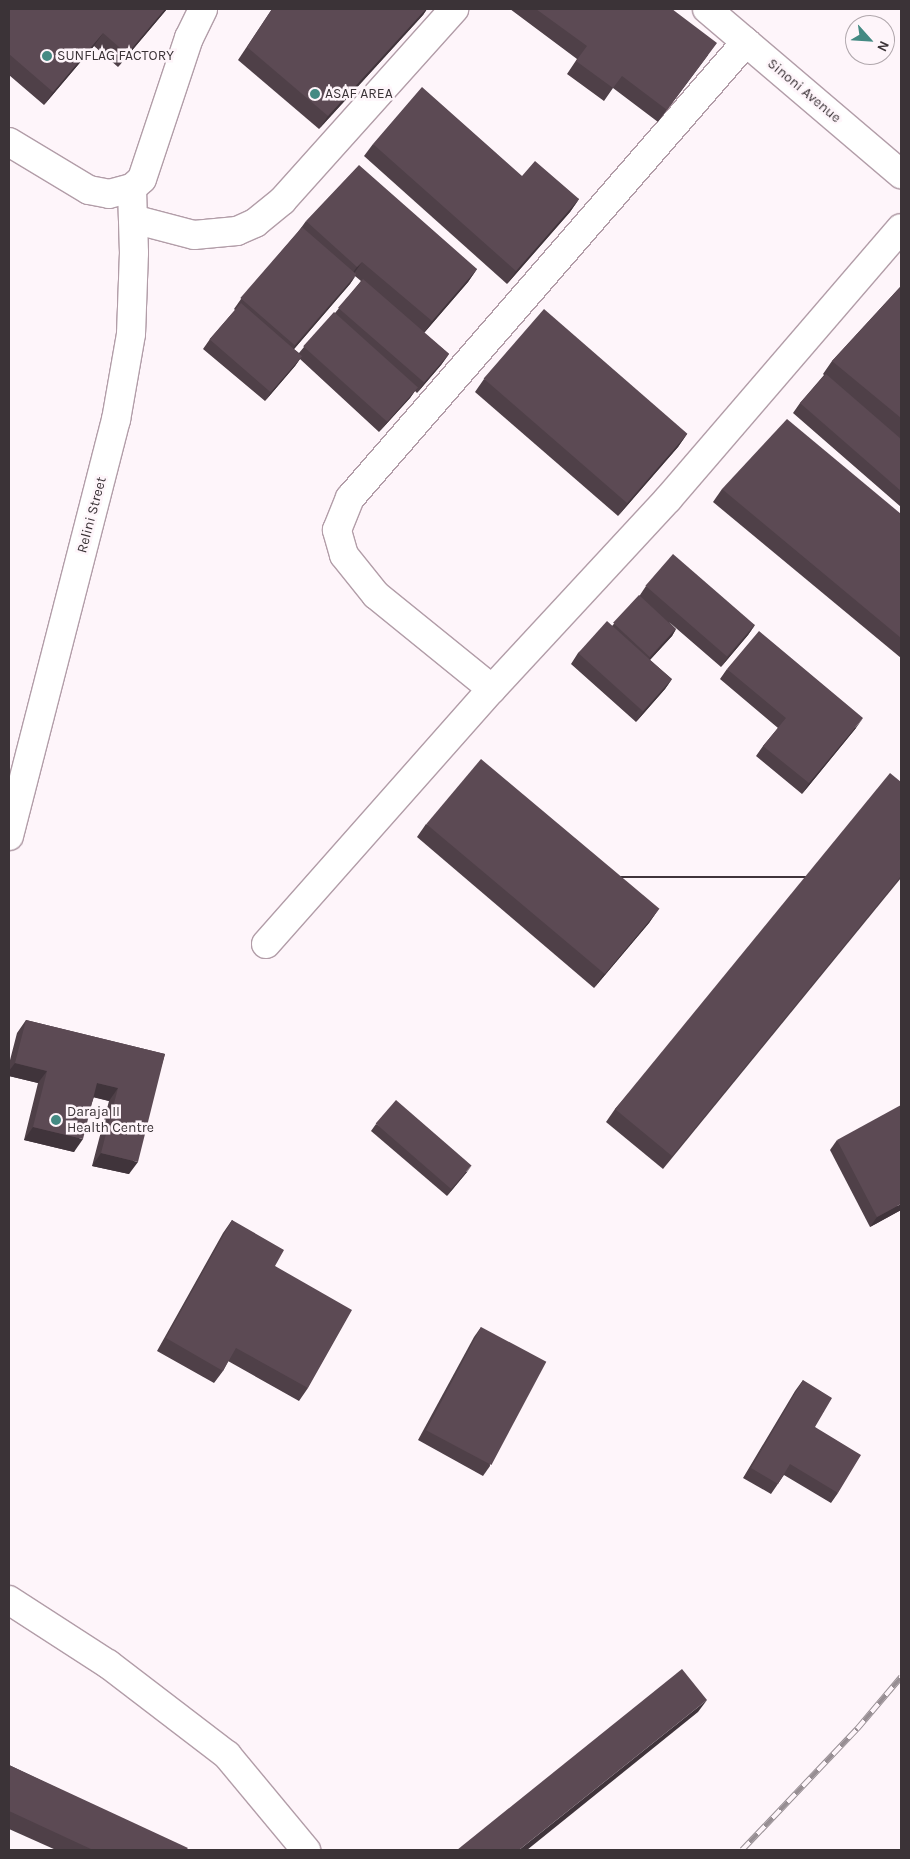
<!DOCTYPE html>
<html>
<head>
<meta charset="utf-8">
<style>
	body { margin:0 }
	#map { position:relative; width:910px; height:1859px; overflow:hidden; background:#fef5fa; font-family:Karla,sans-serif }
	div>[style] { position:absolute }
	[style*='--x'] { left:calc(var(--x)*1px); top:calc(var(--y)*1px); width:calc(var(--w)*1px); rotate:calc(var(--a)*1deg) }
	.roads { filter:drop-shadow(1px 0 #b29da8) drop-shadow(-1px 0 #b29da8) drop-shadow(0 1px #b29da8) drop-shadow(0 -1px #b29da8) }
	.minor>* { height:28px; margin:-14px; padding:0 14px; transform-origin:14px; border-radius:14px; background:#fff }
	.rail>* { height:5.5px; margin-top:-2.75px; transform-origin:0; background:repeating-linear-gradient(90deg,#fef5fa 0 11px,#978e93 0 22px); box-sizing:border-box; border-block:1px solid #978e93 }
	.wall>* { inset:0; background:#4f4048 }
	.shaded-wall>* { inset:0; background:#40343b; transform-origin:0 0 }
	.building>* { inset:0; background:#5c4a54; transform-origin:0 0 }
	.dots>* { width:14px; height:14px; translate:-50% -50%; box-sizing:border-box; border:2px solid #fef5fa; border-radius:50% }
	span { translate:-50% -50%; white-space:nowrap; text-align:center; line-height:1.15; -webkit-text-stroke:5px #fef5fa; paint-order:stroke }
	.poi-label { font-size:14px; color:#3b3337 }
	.left { translate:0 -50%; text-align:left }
	.street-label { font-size:14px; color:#3b3337 }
	.frame { position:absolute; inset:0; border:10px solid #3b3337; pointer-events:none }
	.north { position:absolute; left:845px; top:15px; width:50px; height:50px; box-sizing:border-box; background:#fef5fa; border:1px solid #b0a7ac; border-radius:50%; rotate:116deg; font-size:14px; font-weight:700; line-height:20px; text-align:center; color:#3b3337 }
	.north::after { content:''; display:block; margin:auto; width:18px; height:22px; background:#448a83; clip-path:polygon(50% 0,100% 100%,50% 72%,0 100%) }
</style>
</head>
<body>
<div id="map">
	<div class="roads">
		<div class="minor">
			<i style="--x:707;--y:9;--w:255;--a:40.4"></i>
			<i style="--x:9;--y:142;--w:93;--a:31"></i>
			<i style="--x:89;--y:190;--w:20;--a:11"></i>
			<i style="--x:109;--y:194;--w:24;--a:-15"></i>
			<i style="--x:132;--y:188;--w:13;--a:-42"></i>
			<i style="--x:142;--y:179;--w:149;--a:-71.6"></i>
			<i style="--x:189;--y:38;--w:32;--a:-64"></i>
			<i style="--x:133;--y:219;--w:63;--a:14.7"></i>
			<i style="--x:194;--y:235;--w:43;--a:-5.3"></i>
			<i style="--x:237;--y:231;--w:20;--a:-24"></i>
			<i style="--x:255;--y:223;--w:35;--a:-39"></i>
			<i style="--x:282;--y:201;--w:258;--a:-48.1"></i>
			<i style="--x:492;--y:689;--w:149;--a:-141"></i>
			<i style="--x:376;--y:595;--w:51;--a:-128.7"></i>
			<i style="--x:344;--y:555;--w:26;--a:-106"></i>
			<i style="--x:337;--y:530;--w:35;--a:-68"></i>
			<i style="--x:350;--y:498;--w:604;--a:-49.03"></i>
			<i style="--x:9;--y:836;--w:430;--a:-75.6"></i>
			<i style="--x:116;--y:420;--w:87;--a:-80.1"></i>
			<i style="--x:131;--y:334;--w:81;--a:-87.9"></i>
			<i style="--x:134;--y:253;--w:65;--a:-91.8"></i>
			<i style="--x:266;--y:944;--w:341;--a:-48.5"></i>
			<i style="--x:492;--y:689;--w:259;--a:-47.2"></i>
			<i style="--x:668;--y:499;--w:357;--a:-49.3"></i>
			<i style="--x:9;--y:1600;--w:118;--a:32.9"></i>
			<i style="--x:108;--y:1664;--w:150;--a:37.4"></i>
			<i style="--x:227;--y:1755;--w:124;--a:50.3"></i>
		</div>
	</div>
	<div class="rail">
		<i style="--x:742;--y:1850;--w:167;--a:-46.5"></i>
		<i style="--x:857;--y:1729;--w:68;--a:-49.8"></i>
	</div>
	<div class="wall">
		<i style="clip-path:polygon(9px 9px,167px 9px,118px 67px,94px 46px,44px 105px,9px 75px)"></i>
		<i style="clip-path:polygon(272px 9px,427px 9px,423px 15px,319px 129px,238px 60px)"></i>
		<i style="clip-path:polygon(510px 9px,672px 9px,708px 55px,658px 122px,613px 88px,604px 101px,567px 74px,577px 59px)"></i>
		<i style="clip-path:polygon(373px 144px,522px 176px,579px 199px,570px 212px,507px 284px,364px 156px)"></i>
		<i style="clip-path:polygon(evenodd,306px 221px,477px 269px,468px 282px,424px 333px,449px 354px,441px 365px,417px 393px,415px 391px,410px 398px,379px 432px,300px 359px,295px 366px,265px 401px,203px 349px,210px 339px,235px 310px,234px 309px,241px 299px,298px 232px,306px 221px,355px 276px,361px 281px,335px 313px,304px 347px,299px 353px,294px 349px,350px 284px,355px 276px)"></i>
		<i style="clip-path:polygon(901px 286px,901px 439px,884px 424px,901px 439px,901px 507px,793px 413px,800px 403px,824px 375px,823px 374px,832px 361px)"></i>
		<i style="clip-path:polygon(484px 379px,687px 434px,678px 447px,618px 516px,475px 392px)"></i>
		<i style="clip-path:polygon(722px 489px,901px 514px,901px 658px,713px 502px)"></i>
		<i style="clip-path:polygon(646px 586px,755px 625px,748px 635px,721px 667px,669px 622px,676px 629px,672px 636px,650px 660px,672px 679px,665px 689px,636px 722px,571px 664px,578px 653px,612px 626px,640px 595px)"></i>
		<i style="clip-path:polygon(727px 669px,856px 728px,802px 794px,756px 756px,763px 746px,778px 728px,720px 679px)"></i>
		<i style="clip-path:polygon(901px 782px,901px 878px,663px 1169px,606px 1122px,615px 1109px)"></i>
		<i style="clip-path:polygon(426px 824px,658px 910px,649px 923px,594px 988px,417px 837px)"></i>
		<i style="clip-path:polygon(26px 1020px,165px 1054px,129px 1174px,92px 1166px,109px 1101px,94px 1097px,74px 1152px,24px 1140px,38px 1083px,9px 1076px,9px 1064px,17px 1033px)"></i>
		<i style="clip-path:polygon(376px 1124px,467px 1172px,447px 1196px,371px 1131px)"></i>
		<i style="clip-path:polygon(837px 1140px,901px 1210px,870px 1227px,830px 1150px)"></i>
		<i style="clip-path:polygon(232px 1220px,275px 1266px,308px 1388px,299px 1401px,228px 1361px,223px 1371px,214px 1383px,157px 1351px,223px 1233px)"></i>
		<i style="clip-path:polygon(481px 1327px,490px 1466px,483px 1476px,418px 1440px,474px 1337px)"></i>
		<i style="clip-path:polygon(803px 1380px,815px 1427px,838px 1493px,831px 1503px,784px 1475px,771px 1494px,743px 1478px,795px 1391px)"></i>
		<i style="clip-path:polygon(9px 1765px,186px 1850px,56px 1850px,9px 1829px)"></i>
	</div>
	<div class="shaded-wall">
		<i style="clip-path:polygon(165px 9px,167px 9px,118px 67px,127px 54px)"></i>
		<i style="clip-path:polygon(426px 9px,427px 9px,423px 15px,319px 129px,328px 116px)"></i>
		<i style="clip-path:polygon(103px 33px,94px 46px,44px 105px,53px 92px)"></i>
		<i style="clip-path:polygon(579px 199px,570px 212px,507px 284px,516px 271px)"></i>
		<i style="clip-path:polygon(362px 262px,353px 275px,348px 279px,357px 267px)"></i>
		<i style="clip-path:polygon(477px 269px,468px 282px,423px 334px,432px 321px)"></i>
		<i style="clip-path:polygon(357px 274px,350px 284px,288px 356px,295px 346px)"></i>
		<i style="clip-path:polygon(449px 354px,441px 365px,417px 393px,424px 383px)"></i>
		<i style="clip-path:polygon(302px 356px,295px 366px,265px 401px,272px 391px)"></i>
		<i style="clip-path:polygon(417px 388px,410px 398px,379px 432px,387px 422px)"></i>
		<i style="clip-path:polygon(687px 434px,678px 447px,618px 516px,627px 504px)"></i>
		<i style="clip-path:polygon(755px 625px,748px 635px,721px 667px,728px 657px)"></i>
		<i style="clip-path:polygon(676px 629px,672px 636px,646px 664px,651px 657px)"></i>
		<i style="clip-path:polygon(672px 679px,665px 689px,636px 722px,643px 712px)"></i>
		<i style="clip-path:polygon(863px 718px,856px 728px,802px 794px,809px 783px)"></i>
		<i style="left:901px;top:876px;width:2px;height:362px;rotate:90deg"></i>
		<i style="clip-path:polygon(658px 910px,649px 923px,594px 988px,603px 975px)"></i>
		<i style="clip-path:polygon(15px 1063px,47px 1071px,38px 1083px,9px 1076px,9px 1071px)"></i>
		<i style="clip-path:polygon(97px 1083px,118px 1088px,109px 1101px,88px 1096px)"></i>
		<i style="clip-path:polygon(33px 1127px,83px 1139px,74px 1152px,24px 1140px)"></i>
		<i style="clip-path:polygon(101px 1153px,138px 1162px,129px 1174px,92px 1166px)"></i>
		<i style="clip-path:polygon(472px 1165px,467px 1172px,447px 1196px,452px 1189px)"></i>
		<i style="clip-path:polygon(901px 1204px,901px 1210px,870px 1227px,877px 1217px)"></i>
		<i style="clip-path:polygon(707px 1700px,698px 1712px,527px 1850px,519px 1850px)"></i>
	</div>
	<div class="building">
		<i style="clip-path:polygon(9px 9px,165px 9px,127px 54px,103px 33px,53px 92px,9px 54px)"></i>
		<i style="clip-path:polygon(272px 9px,426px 9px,328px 116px,247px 47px)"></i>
		<i style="clip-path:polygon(536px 9px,672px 9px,717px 43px,667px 110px,622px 76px,613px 88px,576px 61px,587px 46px)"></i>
		<i style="clip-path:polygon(422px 87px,522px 176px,535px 161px,579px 199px,516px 271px,373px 144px)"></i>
		<i style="clip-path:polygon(359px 165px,477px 269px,432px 321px,362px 262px,357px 267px,306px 221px)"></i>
		<i style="left:302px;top:227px;width:72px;height:94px;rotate:41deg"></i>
		<i style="left:363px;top:279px;width:114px;height:38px;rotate:41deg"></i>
		<i style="clip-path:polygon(901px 286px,901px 418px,832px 361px)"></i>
		<i style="left:241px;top:303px;width:81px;height:48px;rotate:41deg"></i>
		<i style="left:544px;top:309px;width:190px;height:92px;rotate:41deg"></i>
		<i style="left:334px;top:312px;width:113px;height:46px;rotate:42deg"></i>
		<i style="clip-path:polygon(826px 374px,901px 439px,901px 491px,800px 403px)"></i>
		<i style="clip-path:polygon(787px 419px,901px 514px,901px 638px,722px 489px)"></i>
		<i style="left:673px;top:554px;width:108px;height:42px;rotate:41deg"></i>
		<i style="left:639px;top:595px;width:50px;height:38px;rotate:43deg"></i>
		<i style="left:607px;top:621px;width:87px;height:43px;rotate:42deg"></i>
		<i style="clip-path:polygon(759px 631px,863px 718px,809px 783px,763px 746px,786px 718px,727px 669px)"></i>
		<i style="left:481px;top:759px;width:233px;height:85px;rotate:40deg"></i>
		<i style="clip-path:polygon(890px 773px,901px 782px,901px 876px,672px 1156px,615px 1109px)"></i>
		<i style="clip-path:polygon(26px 1020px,165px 1054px,138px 1162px,101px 1153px,118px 1088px,97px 1083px,83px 1139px,33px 1127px,47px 1071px,15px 1063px)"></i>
		<i style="left:396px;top:1100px;width:100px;height:31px;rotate:41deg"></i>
		<i style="clip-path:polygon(901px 1105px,901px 1204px,877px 1217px,837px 1140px)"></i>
		<i style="clip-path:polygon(232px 1220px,284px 1250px,275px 1266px,352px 1310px,308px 1388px,236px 1348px,223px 1371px,166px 1338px)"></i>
		<i style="left:481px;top:1327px;width:74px;height:117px;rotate:28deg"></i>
		<i style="clip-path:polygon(803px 1380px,832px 1398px,815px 1427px,861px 1455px,838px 1493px,790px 1464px,778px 1484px,751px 1468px)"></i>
		<i style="clip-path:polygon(682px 1669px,707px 1700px,519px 1850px,457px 1850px)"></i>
		<i style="clip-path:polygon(9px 1765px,188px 1848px,186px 1850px,93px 1850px,9px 1811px)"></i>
	</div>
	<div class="dots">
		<i style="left:47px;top:56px;background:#448a83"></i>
		<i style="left:315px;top:94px;background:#448a83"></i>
		<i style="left:56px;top:1120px;background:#448a83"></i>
	</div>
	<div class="poi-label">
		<span class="left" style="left:57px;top:56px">SUNFLAG FACTORY</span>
		<span class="left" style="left:325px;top:94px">ASAF AREA</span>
		<span class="left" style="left:67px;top:1120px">Daraja II<br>Health Centre</span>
	</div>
	<div class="street-label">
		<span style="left:804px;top:91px;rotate:40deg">Sinoni Avenue</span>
		<span style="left:92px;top:515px;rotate:-75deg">Relini Street</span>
	</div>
	<div class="frame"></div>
	<div class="north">N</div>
</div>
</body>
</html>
